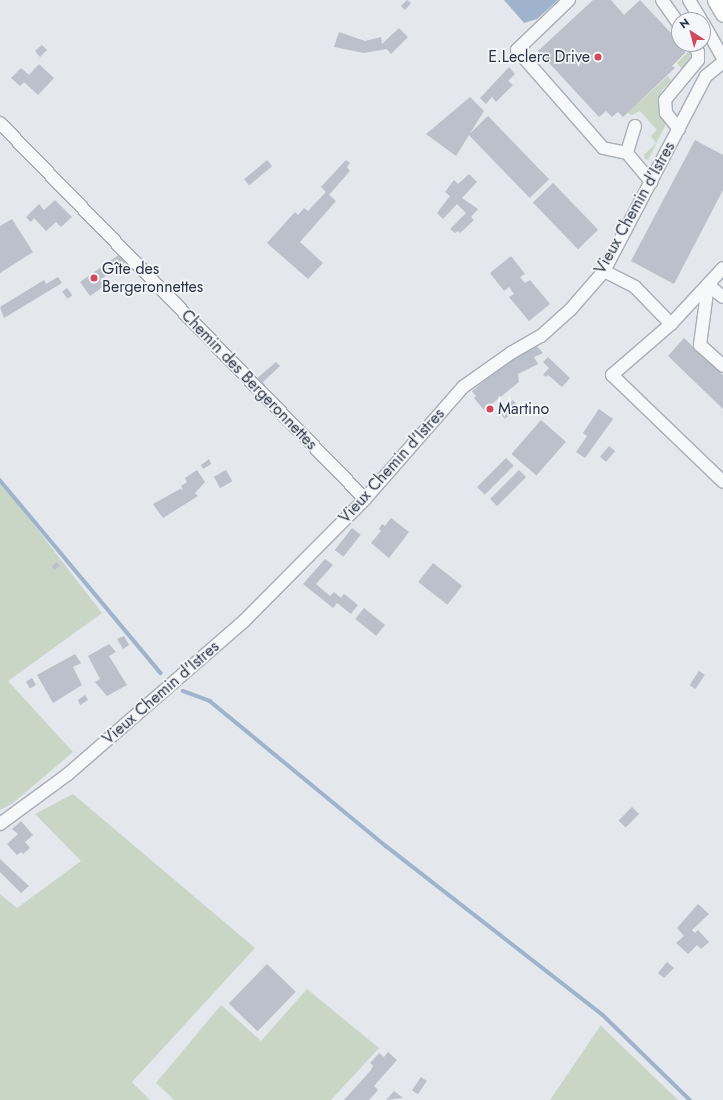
<!DOCTYPE html>
<html>
<head>
<meta charset="utf-8">
<style>
	body { margin:0 }
	#map { position:relative; width:723px; height:1100px; overflow:hidden; background:#e4e7ec; font-family:Jost,sans-serif }
	div>[style] { position:absolute }
	[style*='--x'] { left:calc(var(--x)*1px); top:calc(var(--y)*1px); width:calc(var(--w)*1px); rotate:calc(var(--a)*1deg) }
	.green>* { inset:0; background:#c9d6c5 }
	.water>* { inset:0; background:#9fb4cc }
	.stream>* { height:3.5px; margin:-1.75px; padding:0 1.75px; transform-origin:1.75px; border-radius:1.75px; background:#9fb4cc }
	.building>* { inset:0; background:#bbc0ca; transform-origin:0 0 }
	.roads { filter:drop-shadow(1px 0 #a9aeb7) drop-shadow(-1px 0 #a9aeb7) drop-shadow(0 1px #a9aeb7) drop-shadow(0 -1px #a9aeb7) }
	.minor>* { height:12px; margin:-6px; padding:0 6px; transform-origin:6px; border-radius:6px; background:#f7f8fa }
	.major>* { height:15px; margin:-7.5px; padding:0 7.5px; transform-origin:7.5px; border-radius:7.5px; background:#fff }
	.dots>* { width:11px; height:11px; translate:-50% -50%; box-sizing:border-box; border:2px solid #f4f6f9; border-radius:50% }
	span { translate:-50% -50%; white-space:nowrap; text-align:center; line-height:1.15; -webkit-text-stroke:3.5px #f4f6f9; paint-order:stroke }
	.poi-label { font-size:16px; color:#2b3445 }
	.right { translate:-100% -50%; text-align:right }
	.left { translate:0 -50%; text-align:left }
	.street-label { font-size:16px; color:#2b3445 }
	.north { position:absolute; left:671px; top:12px; width:40px; height:40px; box-sizing:border-box; background:#f4f6f9; border:1px solid #a4a8b1; border-radius:50%; rotate:324deg; font-size:11px; font-weight:700; line-height:16px; text-align:center; color:#2b3445 }
	.north::after { content:''; display:block; margin:auto; width:14px; height:18px; background:#d1495b; clip-path:polygon(50% 0,100% 100%,50% 72%,0 100%) }
</style>
</head>
<body>
<div id="map">
	<div class="green">
		<i style="clip-path:polygon(690px 50px,692px 58px,684px 71px,677px 63px)"></i>
		<i style="clip-path:polygon(668px 76px,671px 81px,662px 90px,658px 100px,660px 112px,666px 124px,648px 160px,645px 159px,644px 155px,656px 143px,651px 136px,657px 130px,640px 111px,632px 115px,627px 113px)"></i>
		<i style="clip-path:polygon(0 481px,102px 613px,8px 681px,73px 752px,13px 803px,0 810px)"></i>
		<i style="clip-path:polygon(73px 794px,255px 948px,132px 1082px,150px 1100px,0 1100px,0 894px,17px 908px,81px 861px,35px 814px)"></i>
		<i style="clip-path:polygon(307px 989px,379px 1048px,331px 1100px,174px 1100px,156px 1083px,221px 1005px,261px 1041px)"></i>
		<i style="clip-path:polygon(601px 1025px,602px 1027px,678px 1100px,550px 1100px)"></i>
	</div>
	<div class="water">
		<i style="clip-path:polygon(504px 0,558px 0,537px 19px,524px 23px)"></i>
	</div>
	<div class="stream">
		<i style="--x:0;--y:480;--w:251;--a:50.2"></i>
		<i style="--x:183;--y:691;--w:29;--a:20"></i>
		<i style="--x:210;--y:701;--w:228;--a:39.5"></i>
		<i style="--x:386;--y:846;--w:274;--a:37.9"></i>
		<i style="--x:602;--y:1014;--w:123;--a:44.3"></i>
	</div>
	<div class="building">
		<i style="clip-path:polygon(407px 0,411px 3px,405px 10px,401px 6px)"></i>
		<i style="clip-path:polygon(593px 0,611px 0,624px 15px,640px 0,685px 48px,685px 53px,672px 66px,675px 68px,623px 117px,618px 112px,612px 117px,606px 111px,599px 117px,538px 51px)"></i>
		<i style="clip-path:polygon(399px 28px,408px 37px,391px 54px,387px 49px,364px 53px,334px 47px,339px 32px,365px 41px,381px 37px,382px 44px)"></i>
		<i style="clip-path:polygon(42px 45px,47px 50px,40px 57px,35px 51px)"></i>
		<i style="clip-path:polygon(39px 64px,54px 78px,38px 95px,24px 82px,20px 86px,11px 78px,21px 68px,29px 75px)"></i>
		<i style="clip-path:polygon(509px 67px,515px 74px,508px 81px,513px 85px,496px 102px,492px 97px,486px 104px,480px 98px)"></i>
		<i style="clip-path:polygon(470px 97px,484px 111px,456px 156px,426px 134px)"></i>
		<i style="left:488px;top:116px;width:88px;height:27px;rotate:46deg"></i>
		<i style="clip-path:polygon(695px 140px,723px 155px,723px 190px,674px 284px,631px 261px)"></i>
		<i style="left:267px;top:160px;width:8px;height:30px;rotate:50deg"></i>
		<i style="clip-path:polygon(346px 160px,350px 163px,347px 167px,350px 171px,329px 195px,336px 201px,300px 242px,323px 263px,308px 279px,267px 243px,295px 212px,298px 215px,304px 208px,308px 211px,326px 192px,321px 187px)"></i>
		<i style="clip-path:polygon(469px 174px,477px 182px,462px 198px,478px 209px,471px 217px,474px 220px,460px 233px,458px 231px,455px 233px,450px 229px,466px 213px,457px 204px,443px 219px,437px 213px,450px 196px,445px 192px,454px 180px,458px 184px)"></i>
		<i style="left:553px;top:183px;width:65px;height:28px;rotate:46deg"></i>
		<i style="clip-path:polygon(55px 200px,72px 217px,61px 227px,56px 222px,46px 231px,34px 218px,31px 222px,26px 217px,39px 204px,44px 210px)"></i>
		<i style="clip-path:polygon(12px 219px,33px 252px,0 273px,0 226px)"></i>
		<i style="clip-path:polygon(120px 254px,127px 261px,100px 280px,104px 286px,90px 296px,80px 282px)"></i>
		<i style="clip-path:polygon(511px 256px,525px 274px,520px 277px,525px 283px,530px 280px,550px 304px,529px 321px,509px 297px,514px 294px,509px 287px,504px 291px,490px 273px)"></i>
		<i style="clip-path:polygon(58px 277px,62px 283px,4px 318px,0 307px,44px 280px,46px 284px)"></i>
		<i style="left:67px;top:288px;width:9px;height:6px;rotate:54deg"></i>
		<i style="clip-path:polygon(684px 338px,723px 375px,723px 409px,668px 356px)"></i>
		<i style="clip-path:polygon(537px 346px,543px 353px,534px 357px,538px 364px,518px 374px,519px 382px,484px 410px,474px 398px,476px 396px,472px 391px,508px 362px)"></i>
		<i style="clip-path:polygon(548px 357px,570px 378px,562px 387px,548px 375px,546px 377px,543px 375px,549px 368px,543px 362px)"></i>
		<i style="clip-path:polygon(276px 362px,280px 366px,263px 382px,265px 385px,261px 388px,254px 381px)"></i>
		<i style="left:513px;top:400px;width:10px;height:18px;rotate:53deg"></i>
		<i style="clip-path:polygon(599px 409px,613px 419px,585px 458px,576px 452px,587px 436px,583px 433px)"></i>
		<i style="left:541px;top:420px;width:33px;height:45px;rotate:41deg"></i>
		<i style="left:609px;top:446px;width:8px;height:14px;rotate:40deg"></i>
		<i style="left:506px;top:458px;width:11px;height:41px;rotate:45deg"></i>
		<i style="clip-path:polygon(209px 459px,211px 464px,203px 469px,201px 465px)"></i>
		<i style="clip-path:polygon(197px 470px,205px 482px,195px 493px,198px 496px,163px 518px,153px 504px,180px 489px,183px 490px,181px 486px,187px 482px,185px 478px)"></i>
		<i style="left:226px;top:470px;width:13px;height:14px;rotate:61deg"></i>
		<i style="left:519px;top:470px;width:10px;height:41px;rotate:45deg"></i>
		<i style="clip-path:polygon(391px 518px,409px 532px,389px 558px,371px 543px,381px 531px,379px 529px,382px 524px,385px 526px)"></i>
		<i style="left:352px;top:528px;width:11px;height:28px;rotate:38deg"></i>
		<i style="clip-path:polygon(325px 559px,333px 565px,316px 584px,330px 596px,334px 592px,341px 598px,344px 594px,358px 605px,351px 614px,337px 603px,333px 608px,303px 584px)"></i>
		<i style="clip-path:polygon(57px 562px,60px 566px,54px 570px,52px 566px)"></i>
		<i style="left:433px;top:563px;width:37px;height:24px;rotate:38deg"></i>
		<i style="left:364px;top:608px;width:27px;height:14px;rotate:39deg"></i>
		<i style="clip-path:polygon(124px 636px,129px 645px,123px 649px,117px 639px)"></i>
		<i style="clip-path:polygon(109px 644px,116px 652px,109px 656px,127px 685px,107px 696px,95px 682px,100px 679px,88px 656px)"></i>
		<i style="clip-path:polygon(75px 654px,81px 663px,73px 667px,82px 685px,53px 703px,37px 675px)"></i>
		<i style="left:699px;top:671px;width:7px;height:17px;rotate:34deg"></i>
		<i style="left:32px;top:678px;width:8px;height:7px;rotate:60deg"></i>
		<i style="clip-path:polygon(85px 695px,88px 700px,80px 705px,78px 700px)"></i>
		<i style="left:632px;top:807px;width:10px;height:19px;rotate:45deg"></i>
		<i style="clip-path:polygon(21px 821px,33px 835px,25px 842px,30px 848px,23px 854px,21px 852px,17px 855px,7px 844px,18px 834px,12px 829px)"></i>
		<i style="clip-path:polygon(0 859px,29px 886px,21px 893px,0 872px)"></i>
		<i style="clip-path:polygon(698px 904px,709px 914px,692px 930px,695px 933px,698px 930px,709px 942px,701px 949px,697px 945px,688px 954px,676px 943px,684px 936px,677px 928px)"></i>
		<i style="clip-path:polygon(667px 962px,674px 968px,664px 978px,658px 973px)"></i>
		<i style="left:267px;top:964px;width:40px;height:55px;rotate:44deg"></i>
		<i style="clip-path:polygon(388px 1052px,397px 1060px,374px 1086px,378px 1090px,369px 1100px,344px 1100px,371px 1070px,373px 1065px,370px 1063px,379px 1053px,384px 1057px)"></i>
		<i style="left:421px;top:1077px;width:7px;height:16px;rotate:34deg"></i>
		<i style="clip-path:polygon(394px 1091px,403px 1098px,386px 1100px)"></i>
	</div>
	<div class="roads">
		<div class="minor">
			<i style="--x:569;--y:0;--w:72;--a:136.1"></i>
			<i style="--x:517;--y:50;--w:130;--a:48.7"></i>
			<i style="--x:603;--y:148;--w:25;--a:12"></i>
			<i style="--x:662;--y:0;--w:29;--a:55"></i>
			<i style="--x:689;--y:0;--w:23;--a:59"></i>
			<i style="--x:703;--y:23;--w:40;--a:60.3"></i>
			<i style="--x:0;--y:123;--w:524;--a:45.85"></i>
			<i style="--x:635;--y:126;--w:28;--a:107"></i>
			<i style="--x:627;--y:153;--w:38;--a:50"></i>
			<i style="--x:679;--y:129;--w:21;--a:-129"></i>
			<i style="--x:666;--y:113;--w:13;--a:-94"></i>
			<i style="--x:665;--y:100;--w:52;--a:-50.5"></i>
			<i style="--x:698;--y:60;--w:8;--a:-90"></i>
			<i style="--x:698;--y:52;--w:9;--a:-122"></i>
			<i style="--x:604;--y:271;--w:35;--a:27"></i>
			<i style="--x:635;--y:287;--w:52;--a:45.8"></i>
			<i style="--x:671;--y:324;--w:76;--a:-47.1"></i>
			<i style="--x:708;--y:285;--w:61;--a:97.6"></i>
			<i style="--x:700;--y:345;--w:31;--a:42"></i>
			<i style="--x:708;--y:285;--w:19;--a:39"></i>
			<i style="--x:671;--y:324;--w:78;--a:139.2"></i>
			<i style="--x:612;--y:375;--w:154;--a:43.9"></i>
			<i style="--x:0;--y:824;--w:84;--a:-36.3"></i>
			<i style="--x:68;--y:774;--w:232;--a:-41"></i>
			<i style="--x:243;--y:622;--w:173;--a:-45.2"></i>
			<i style="--x:365;--y:499;--w:149;--a:-48.8"></i>
			<i style="--x:463;--y:387;--w:59;--a:-35.3"></i>
			<i style="--x:511;--y:353;--w:34;--a:-30"></i>
			<i style="--x:541;--y:336;--w:40;--a:-42"></i>
			<i style="--x:571;--y:309;--w:50;--a:-49"></i>
			<i style="--x:604;--y:271;--w:220;--a:-62.4"></i>
			<i style="--x:706;--y:76;--w:22;--a:-39"></i>
		</div>
		<div class="major">
			<i style="--x:715;--y:0;--w:16;--a:60"></i>
		</div>
	</div>
	<div class="dots">
		<i style="left:598px;top:57px;background:#d1495b"></i>
		<i style="left:94px;top:278px;background:#d1495b"></i>
		<i style="left:490px;top:409px;background:#d1495b"></i>
	</div>
	<div class="poi-label">
		<span class="right" style="left:590px;top:57px">E.Leclerc Drive</span>
		<span class="left" style="left:102px;top:278px">Gîte des<br>Bergeronnettes</span>
		<span class="left" style="left:498px;top:409px">Martino</span>
	</div>
	<div class="street-label">
		<span style="left:635px;top:208px;rotate:-61deg">Vieux Chemin d'Istres</span>
		<span style="left:249px;top:380px;rotate:46deg">Chemin des Bergeronnettes</span>
		<span style="left:392px;top:466px;rotate:-48deg">Vieux Chemin d'Istres</span>
		<span style="left:161px;top:693px;rotate:-41deg">Vieux Chemin d'Istres</span>
	</div>
	<div class="north">N</div>
</div>
</body>
</html>
